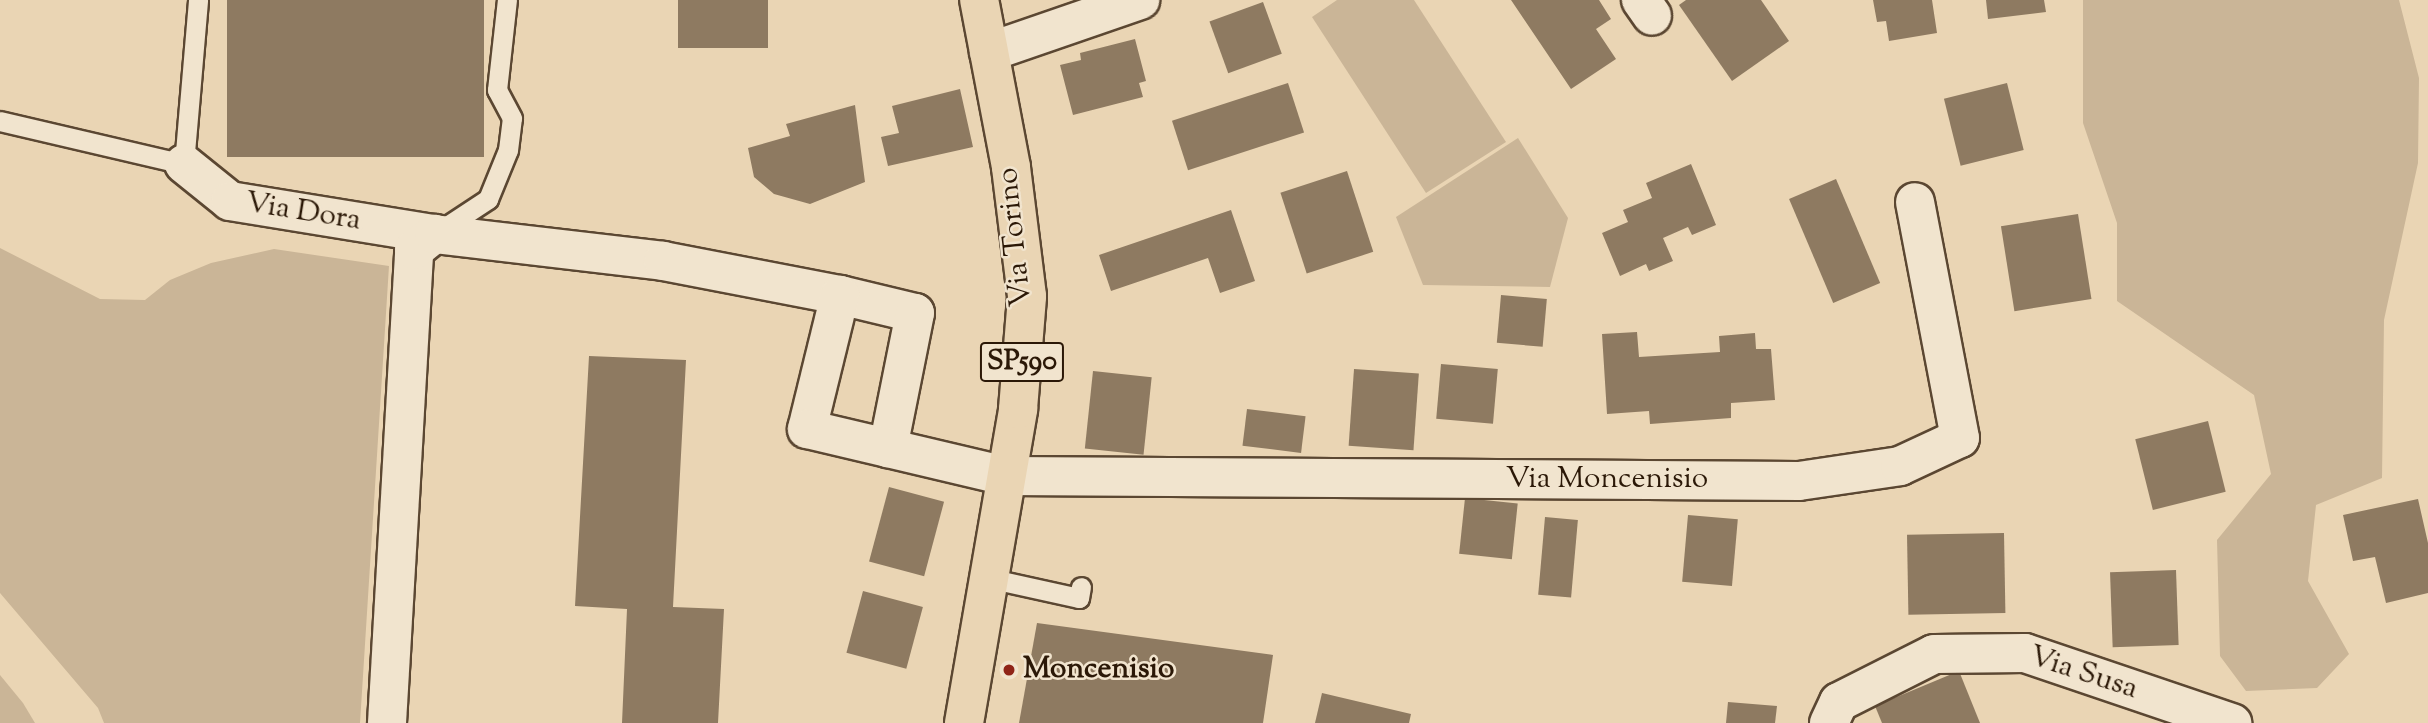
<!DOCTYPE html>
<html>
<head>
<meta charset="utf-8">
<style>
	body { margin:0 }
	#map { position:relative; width:2428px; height:723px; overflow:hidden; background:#ead5b4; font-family:"Sorts Mill Goudy",serif }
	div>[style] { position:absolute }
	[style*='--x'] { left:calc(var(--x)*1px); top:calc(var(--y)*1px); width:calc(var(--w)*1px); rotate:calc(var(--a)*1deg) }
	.green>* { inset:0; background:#cab597 }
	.building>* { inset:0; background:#8e7a61; transform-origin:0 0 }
	.roads { filter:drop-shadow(2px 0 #5b4732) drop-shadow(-2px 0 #5b4732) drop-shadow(0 2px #5b4732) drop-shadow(0 -2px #5b4732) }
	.lane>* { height:19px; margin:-9.5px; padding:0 9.5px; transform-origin:9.5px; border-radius:9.5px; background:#f1e4ce }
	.street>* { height:38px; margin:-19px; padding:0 19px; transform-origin:19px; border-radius:19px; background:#f1e4ce }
	.primary>* { height:38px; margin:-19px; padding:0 19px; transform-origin:19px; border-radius:19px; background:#ead5b4 }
	.dots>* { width:19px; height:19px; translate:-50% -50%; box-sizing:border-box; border:4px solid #f1e4ce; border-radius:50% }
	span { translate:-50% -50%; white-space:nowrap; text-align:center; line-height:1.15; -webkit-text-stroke:5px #f1e4ce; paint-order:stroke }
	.shield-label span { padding:2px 5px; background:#f1e4ce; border:2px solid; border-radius:5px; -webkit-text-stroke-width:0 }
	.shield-label { font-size:28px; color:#2b1807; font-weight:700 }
	.street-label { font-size:30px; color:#2b1807 }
	.poi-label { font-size:30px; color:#2b1807; font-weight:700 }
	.left { translate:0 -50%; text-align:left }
</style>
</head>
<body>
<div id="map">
	<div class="green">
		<i style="clip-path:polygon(1337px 0,1414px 0,1506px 142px,1426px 193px,1312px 17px)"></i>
		<i style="clip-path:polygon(2083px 0,2399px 0,2419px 78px,2418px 163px,2384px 320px,2382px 478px,2316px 505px,2308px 581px,2349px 654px,2317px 688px,2246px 691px,2220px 656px,2217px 540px,2271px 474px,2254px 395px,2117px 301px,2117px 223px,2083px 123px)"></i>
		<i style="clip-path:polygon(1518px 138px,1568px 218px,1550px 287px,1423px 285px,1396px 217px)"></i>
		<i style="clip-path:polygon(0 248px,100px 299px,145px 300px,170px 280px,211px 263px,274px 249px,389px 266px,360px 723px,104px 723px,98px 708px,0 593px)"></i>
		<i style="clip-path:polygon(0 675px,23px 703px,35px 723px,0 723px)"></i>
	</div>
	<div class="building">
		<i style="left:227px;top:0;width:257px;height:157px"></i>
		<i style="left:678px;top:0;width:90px;height:48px"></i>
		<i style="clip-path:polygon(1511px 0,1599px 0,1611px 19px,1596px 29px,1616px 59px,1571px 89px)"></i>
		<i style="clip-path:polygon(1686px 0,1761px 0,1789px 41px,1732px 81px,1679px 5px)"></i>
		<i style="clip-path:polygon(1873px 0,1932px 0,1937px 33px,1889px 41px,1886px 21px,1877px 22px)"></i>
		<i style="clip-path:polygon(1986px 0,2044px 0,2046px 12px,1988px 19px)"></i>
		<i style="left:1263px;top:2px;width:55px;height:57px;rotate:70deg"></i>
		<i style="clip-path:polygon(1135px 39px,1146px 81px,1139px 83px,1143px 97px,1073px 115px,1060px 65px,1081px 60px,1080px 53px)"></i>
		<i style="left:1288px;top:83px;width:52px;height:122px;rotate:72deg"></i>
		<i style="left:2007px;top:83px;width:69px;height:65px;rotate:76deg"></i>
		<i style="clip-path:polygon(960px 89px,973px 147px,888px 166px,881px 137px,899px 133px,892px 106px)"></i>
		<i style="clip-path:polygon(855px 105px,865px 182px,810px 204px,774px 194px,754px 177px,748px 148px,790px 136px,786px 124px)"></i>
		<i style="clip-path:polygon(1691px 164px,1716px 225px,1692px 235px,1688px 227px,1663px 238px,1673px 261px,1649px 271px,1646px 264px,1620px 276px,1602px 233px,1628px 222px,1623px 210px,1652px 198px,1646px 183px)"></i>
		<i style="left:1347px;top:171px;width:85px;height:70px;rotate:72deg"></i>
		<i style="left:1836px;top:179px;width:113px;height:51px;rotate:67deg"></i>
		<i style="clip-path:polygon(1231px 210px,1255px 281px,1220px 293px,1208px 258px,1111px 291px,1099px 255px)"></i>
		<i style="left:2078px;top:214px;width:86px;height:78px;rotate:81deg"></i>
		<i style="left:1501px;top:295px;width:46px;height:48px;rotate:5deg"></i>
		<i style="clip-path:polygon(1637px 332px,1639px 357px,1720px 352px,1719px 336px,1755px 333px,1756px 349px,1771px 349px,1775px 400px,1731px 403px,1731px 418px,1650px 424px,1649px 411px,1607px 414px,1602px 334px)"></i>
		<i style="clip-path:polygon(589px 356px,686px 360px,673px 607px,724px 609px,718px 723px,622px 723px,627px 609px,575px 606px)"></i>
		<i style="left:1441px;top:364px;width:57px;height:55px;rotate:5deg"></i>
		<i style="left:1354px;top:369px;width:65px;height:77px;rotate:4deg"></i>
		<i style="left:1093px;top:371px;width:59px;height:78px;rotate:6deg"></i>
		<i style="left:1247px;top:409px;width:59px;height:37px;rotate:7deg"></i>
		<i style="left:2208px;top:421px;width:73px;height:75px;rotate:76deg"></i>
		<i style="left:889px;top:487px;width:57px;height:77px;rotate:15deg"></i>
		<i style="left:1465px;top:498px;width:53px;height:56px;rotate:6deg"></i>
		<i style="clip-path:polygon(2418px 499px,2428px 543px,2428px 593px,2386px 603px,2375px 557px,2353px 561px,2343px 515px)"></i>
		<i style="left:1688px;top:515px;width:50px;height:67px;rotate:5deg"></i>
		<i style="left:1545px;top:517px;width:33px;height:78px;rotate:5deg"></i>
		<i style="left:2004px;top:533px;width:80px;height:97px;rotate:89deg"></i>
		<i style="left:2176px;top:570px;width:75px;height:66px;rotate:88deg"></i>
		<i style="left:863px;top:591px;width:62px;height:64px;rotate:15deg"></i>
		<i style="clip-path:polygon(1037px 623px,1273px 655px,1263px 723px,1019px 723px)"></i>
		<i style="clip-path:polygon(1959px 671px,1980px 723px,1882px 723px,1875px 706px)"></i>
		<i style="clip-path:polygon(1322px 693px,1411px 714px,1409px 723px,1315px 723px)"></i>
		<i style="clip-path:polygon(1728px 702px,1777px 706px,1775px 723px,1726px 723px)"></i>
	</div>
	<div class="roads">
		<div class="lane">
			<i style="--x:0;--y:121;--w:189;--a:13.2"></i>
			<i style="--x:184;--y:164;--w:165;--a:-85.1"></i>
			<i style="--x:438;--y:232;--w:60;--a:-33.4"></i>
			<i style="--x:488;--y:199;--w:53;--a:-67.8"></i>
			<i style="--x:508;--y:150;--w:32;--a:-83"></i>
			<i style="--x:512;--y:118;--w:32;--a:-118"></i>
			<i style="--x:497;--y:90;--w:91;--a:-83.7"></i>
			<i style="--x:988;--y:578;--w:93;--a:12.4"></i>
			<i style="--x:1079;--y:598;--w:11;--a:-80"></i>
		</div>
		<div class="street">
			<i style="--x:1641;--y:0;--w:19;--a:55"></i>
			<i style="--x:989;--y:52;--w:160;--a:-19"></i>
			<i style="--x:184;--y:164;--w:59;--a:38.8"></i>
			<i style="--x:230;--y:201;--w:207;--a:9.2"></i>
			<i style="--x:840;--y:295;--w:77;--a:13.5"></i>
			<i style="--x:915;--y:313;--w:138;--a:101.3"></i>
			<i style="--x:387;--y:723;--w:474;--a:-86.7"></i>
			<i style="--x:414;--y:250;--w:26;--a:-39"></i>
			<i style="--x:434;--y:234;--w:231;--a:6.7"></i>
			<i style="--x:663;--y:261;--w:180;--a:10.9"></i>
			<i style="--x:840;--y:295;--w:138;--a:103.8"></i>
			<i style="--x:807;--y:429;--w:204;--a:13.3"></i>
			<i style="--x:1006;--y:476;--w:793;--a:0.36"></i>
			<i style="--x:1799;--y:481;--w:102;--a:-8.4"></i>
			<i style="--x:1900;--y:466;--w:66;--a:-25"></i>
			<i style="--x:1960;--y:438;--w:240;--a:-100.8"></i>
			<i style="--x:1829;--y:723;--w:23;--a:-65"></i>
			<i style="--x:1839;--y:702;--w:106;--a:-26.8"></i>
			<i style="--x:1934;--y:654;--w:91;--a:-0.6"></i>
			<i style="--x:2025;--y:653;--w:219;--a:18.7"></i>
		</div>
		<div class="primary">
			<i style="--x:964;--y:723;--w:319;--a:-80.2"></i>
			<i style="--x:1018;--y:409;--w:113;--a:-85.4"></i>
			<i style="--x:1027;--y:296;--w:130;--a:-97.1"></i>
			<i style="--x:1011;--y:167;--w:170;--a:-100.8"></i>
		</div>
	</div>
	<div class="dots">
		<i style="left:1009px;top:670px;background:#8f2418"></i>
	</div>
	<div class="shield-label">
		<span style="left:1022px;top:362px">SP590</span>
	</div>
	<div class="street-label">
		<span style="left:303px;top:213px;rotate:9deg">Via Dora</span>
		<span style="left:1016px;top:237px;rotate:-96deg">Via Torino</span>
		<span style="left:1607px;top:480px">Via Moncenisio</span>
		<span style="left:2083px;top:674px;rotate:18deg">Via Susa</span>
	</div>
	<div class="poi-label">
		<span class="left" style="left:1023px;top:670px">Moncenisio</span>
	</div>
</div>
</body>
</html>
